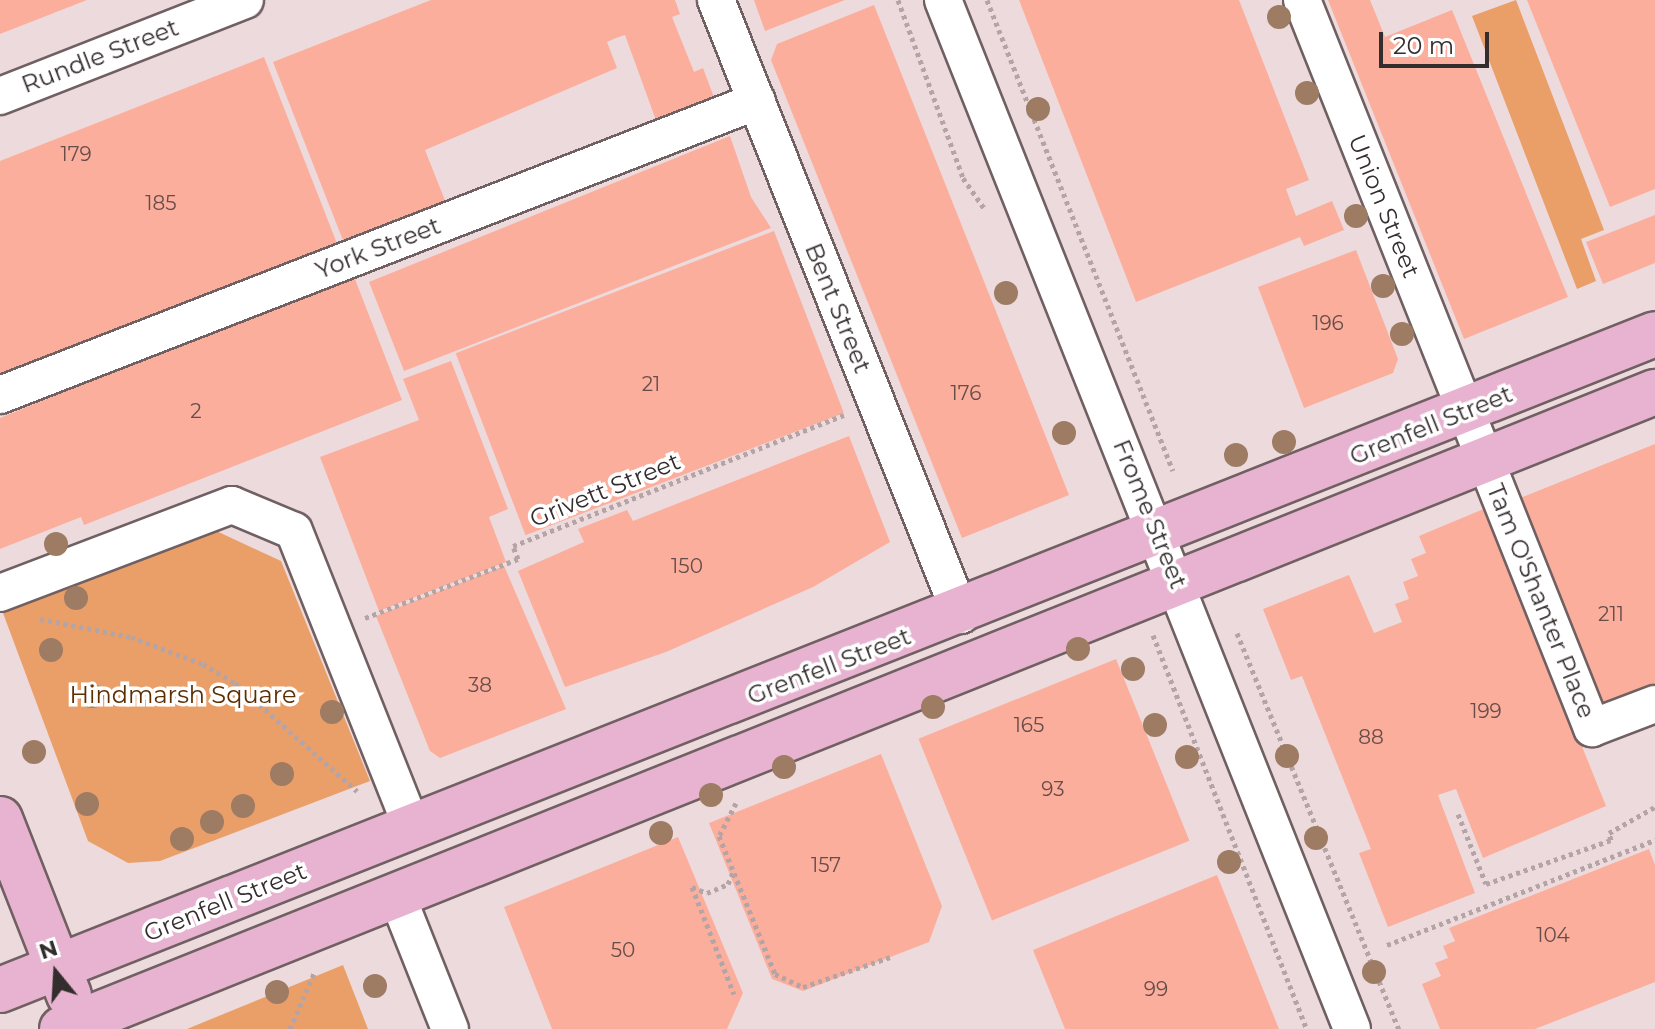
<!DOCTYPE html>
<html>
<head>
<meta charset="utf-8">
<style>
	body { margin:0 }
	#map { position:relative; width:1655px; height:1029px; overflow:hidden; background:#eddadc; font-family:Montserrat,sans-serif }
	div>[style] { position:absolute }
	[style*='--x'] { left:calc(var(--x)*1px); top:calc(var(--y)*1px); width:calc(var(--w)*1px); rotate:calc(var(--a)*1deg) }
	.green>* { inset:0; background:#ea9f69 }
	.building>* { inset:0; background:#fcae9c; transform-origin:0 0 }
	.path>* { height:5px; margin-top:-2.5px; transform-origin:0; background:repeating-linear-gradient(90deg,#b4a4a6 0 4px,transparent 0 8px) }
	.roads { filter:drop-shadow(2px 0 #706062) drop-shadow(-2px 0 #706062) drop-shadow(0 2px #706062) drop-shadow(0 -2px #706062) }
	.minor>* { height:36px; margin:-18px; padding:0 18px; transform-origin:18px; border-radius:18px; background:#fff }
	.major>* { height:44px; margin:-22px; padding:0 22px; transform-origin:22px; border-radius:22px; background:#e8b3d0 }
	.trees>* { width:24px; height:24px; margin:-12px; border-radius:50%; background:#9e7b63 }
	span { translate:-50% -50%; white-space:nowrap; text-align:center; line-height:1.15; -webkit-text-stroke:7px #fff; paint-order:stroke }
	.number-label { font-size:20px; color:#664d4a }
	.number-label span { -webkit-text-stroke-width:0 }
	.street-label { font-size:24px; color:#342d2e }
	.park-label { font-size:24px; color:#5e2d00 }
	.north { position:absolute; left:16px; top:933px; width:80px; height:80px; -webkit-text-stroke:6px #fff; paint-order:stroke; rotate:342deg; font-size:22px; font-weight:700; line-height:32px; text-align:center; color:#342d2e }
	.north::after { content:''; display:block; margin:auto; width:28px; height:36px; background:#342d2e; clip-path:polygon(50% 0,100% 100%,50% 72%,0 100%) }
	.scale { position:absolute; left:1379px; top:32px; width:110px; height:36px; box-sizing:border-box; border:4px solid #342d2e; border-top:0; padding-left:10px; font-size:24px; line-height:28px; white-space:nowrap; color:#342d2e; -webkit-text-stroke:6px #fff; paint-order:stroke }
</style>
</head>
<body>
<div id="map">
	<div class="green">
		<i style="clip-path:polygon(1516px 0,1604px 230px,1581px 239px,1596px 281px,1577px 289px,1472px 16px)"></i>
		<i style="clip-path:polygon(210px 528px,281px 561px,370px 781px,160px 861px,128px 863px,88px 841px,0 605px)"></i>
		<i style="clip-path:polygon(343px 965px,368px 1029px,187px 1029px)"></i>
	</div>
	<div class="building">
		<i style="clip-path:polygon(0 0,87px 0,0 34px)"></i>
		<i style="clip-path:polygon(431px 0,675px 0,680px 14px,672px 17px,694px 72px,703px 68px,715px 100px,657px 123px,625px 35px,616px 38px,607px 42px,617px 68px,425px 150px,448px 208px,346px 248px,273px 62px)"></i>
		<i style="clip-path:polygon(754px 0,845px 0,765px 31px)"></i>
		<i style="clip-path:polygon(1019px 0,1239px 0,1309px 180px,1286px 189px,1296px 216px,1332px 201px,1344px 230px,1304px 246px,1300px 237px,1136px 302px)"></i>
		<i style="clip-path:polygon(1328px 0,1370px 0,1385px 37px,1452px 10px,1568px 297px,1464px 339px)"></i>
		<i style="clip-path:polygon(1527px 0,1655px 0,1655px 189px,1610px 207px)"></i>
		<i style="clip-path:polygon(874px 5px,1069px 495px,962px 538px,771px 60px,777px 44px)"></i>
		<i style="clip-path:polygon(264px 57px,338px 246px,0 378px,0 161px)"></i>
		<i style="clip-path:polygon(730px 136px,751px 197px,771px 228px,404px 371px,369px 282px)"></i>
		<i style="clip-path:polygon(1655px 215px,1655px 263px,1603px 284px,1586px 242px)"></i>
		<i style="left:774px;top:231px;width:195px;height:341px;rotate:69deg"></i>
		<i style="clip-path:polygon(1356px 250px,1398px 359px,1393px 373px,1304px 408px,1258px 287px)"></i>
		<i style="clip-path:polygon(353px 274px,402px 400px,84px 525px,81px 517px,0 549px,0 418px)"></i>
		<i style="clip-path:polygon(451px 361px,508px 509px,489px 517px,506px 562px,379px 611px,320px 457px,419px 420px,403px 379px)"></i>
		<i style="clip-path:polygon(849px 436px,890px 542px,813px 587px,666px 652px,565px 687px,518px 571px,584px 542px,578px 529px,627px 510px,633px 521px)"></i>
		<i style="clip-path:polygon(1655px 444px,1655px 685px,1603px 706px,1520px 498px)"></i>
		<i style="clip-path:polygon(1486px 508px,1606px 806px,1483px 858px,1456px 789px,1438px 795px,1475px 893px,1388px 927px,1359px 853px,1371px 849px,1302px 676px,1291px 680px,1263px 609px,1349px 575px,1374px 633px,1402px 622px,1395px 604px,1409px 599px,1403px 582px,1418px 576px,1411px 559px,1426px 553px,1419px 536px)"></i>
		<i style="clip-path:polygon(504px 566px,566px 709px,440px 758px,430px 751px,376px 616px)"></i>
		<i style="left:1116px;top:659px;width:196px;height:213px;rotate:68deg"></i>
		<i style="clip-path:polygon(881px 754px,942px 906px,929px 942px,803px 991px,772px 979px,709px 823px)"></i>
		<i style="clip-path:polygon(678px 837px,743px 993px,727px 1029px,552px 1029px,504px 907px)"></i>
		<i style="clip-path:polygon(1649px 849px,1655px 865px,1655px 982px,1535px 1029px,1440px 1029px,1422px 984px,1441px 976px,1435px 963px,1448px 958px,1443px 946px,1455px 941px,1449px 928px)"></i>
		<i style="clip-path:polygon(1217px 875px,1279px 1029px,1065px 1029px,1033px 950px)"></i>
	</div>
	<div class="path">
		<i style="--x:898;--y:0;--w:189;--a:69.9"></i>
		<i style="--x:963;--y:178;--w:39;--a:55"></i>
		<i style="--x:987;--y:0;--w:506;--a:68.45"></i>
		<i style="--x:365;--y:618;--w:164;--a:-21.1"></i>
		<i style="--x:518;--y:559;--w:14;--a:-111"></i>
		<i style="--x:513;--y:546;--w:356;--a:-21.6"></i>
		<i style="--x:40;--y:619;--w:93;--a:11.2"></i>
		<i style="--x:131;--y:637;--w:77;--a:20.6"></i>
		<i style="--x:203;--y:664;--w:37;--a:31"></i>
		<i style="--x:235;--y:683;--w:163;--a:41.5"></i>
		<i style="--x:1237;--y:633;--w:428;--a:67.8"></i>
		<i style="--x:1153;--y:635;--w:423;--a:68.7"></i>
		<i style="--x:736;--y:803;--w:37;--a:117"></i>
		<i style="--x:719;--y:836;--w:149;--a:67.9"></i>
		<i style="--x:775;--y:974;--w:31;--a:25"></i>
		<i style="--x:803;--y:987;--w:92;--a:-19"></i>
		<i style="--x:1458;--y:814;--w:75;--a:68.2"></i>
		<i style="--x:1486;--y:884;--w:133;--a:-19.4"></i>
		<i style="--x:1611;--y:840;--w:7;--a:-106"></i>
		<i style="--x:1609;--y:833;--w:53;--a:-29.5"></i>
		<i style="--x:692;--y:887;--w:115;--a:68.6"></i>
		<i style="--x:692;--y:887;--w:16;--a:22"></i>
		<i style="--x:707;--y:893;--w:23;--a:-23"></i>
		<i style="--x:728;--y:884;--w:13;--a:-67"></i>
		<i style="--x:1387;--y:945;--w:288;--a:-21.4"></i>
		<i style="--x:290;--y:1029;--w:63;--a:-66.7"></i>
	</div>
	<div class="roads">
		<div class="minor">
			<i style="--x:716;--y:0;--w:662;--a:68.28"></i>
			<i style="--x:943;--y:0;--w:1107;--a:68.32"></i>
			<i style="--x:1302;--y:0;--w:784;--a:68.28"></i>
			<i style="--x:1592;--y:728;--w:67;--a:-20.9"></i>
			<i style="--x:0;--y:96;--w:263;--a:-21.4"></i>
			<i style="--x:0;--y:395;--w:812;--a:-21.22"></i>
			<i style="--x:0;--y:593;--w:248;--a:-20.8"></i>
			<i style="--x:232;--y:505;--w:67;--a:22.8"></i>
			<i style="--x:294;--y:531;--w:320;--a:68.3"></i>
			<i style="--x:397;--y:896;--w:143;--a:68.3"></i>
		</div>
		<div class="major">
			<i style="--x:0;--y:819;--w:189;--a:68.6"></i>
			<i style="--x:0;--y:990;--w:1780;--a:-21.62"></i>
			<i style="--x:62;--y:1029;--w:1716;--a:-21.8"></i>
		</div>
	</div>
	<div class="trees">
		<i style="left:1279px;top:17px"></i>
		<i style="left:1307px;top:93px"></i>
		<i style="left:1038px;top:109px"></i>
		<i style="left:1356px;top:216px"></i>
		<i style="left:1383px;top:286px"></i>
		<i style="left:1006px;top:293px"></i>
		<i style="left:1402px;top:334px"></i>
		<i style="left:1064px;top:433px"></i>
		<i style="left:1284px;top:442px"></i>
		<i style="left:1236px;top:455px"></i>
		<i style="left:56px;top:544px"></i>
		<i style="left:76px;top:598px"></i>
		<i style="left:1078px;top:649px"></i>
		<i style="left:51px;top:650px"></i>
		<i style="left:1133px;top:669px"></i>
		<i style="left:92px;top:696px"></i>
		<i style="left:933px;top:707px"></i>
		<i style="left:332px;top:712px"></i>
		<i style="left:1155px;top:725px"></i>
		<i style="left:34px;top:752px"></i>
		<i style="left:1287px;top:756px"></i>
		<i style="left:1187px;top:757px"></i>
		<i style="left:784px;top:767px"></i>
		<i style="left:282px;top:774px"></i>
		<i style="left:711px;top:795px"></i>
		<i style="left:87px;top:804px"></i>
		<i style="left:243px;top:806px"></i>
		<i style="left:212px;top:822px"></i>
		<i style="left:661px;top:833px"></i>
		<i style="left:1316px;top:838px"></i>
		<i style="left:182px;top:839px"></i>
		<i style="left:1229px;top:862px"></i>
		<i style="left:1374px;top:972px"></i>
		<i style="left:375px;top:986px"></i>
		<i style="left:277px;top:992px"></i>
	</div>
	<div class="number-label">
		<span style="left:76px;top:154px">179</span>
		<span style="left:161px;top:203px">185</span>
		<span style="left:1328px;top:323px">196</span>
		<span style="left:651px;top:384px">21</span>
		<span style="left:966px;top:393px">176</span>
		<span style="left:196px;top:411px">2</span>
		<span style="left:687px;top:566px">150</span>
		<span style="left:1611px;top:614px">211</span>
		<span style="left:480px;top:685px">38</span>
		<span style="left:1486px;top:711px">199</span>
		<span style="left:1029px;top:725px">165</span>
		<span style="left:1371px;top:737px">88</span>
		<span style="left:1053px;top:789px">93</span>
		<span style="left:826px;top:865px">157</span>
		<span style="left:1553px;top:935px">104</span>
		<span style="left:623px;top:950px">50</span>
		<span style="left:1156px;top:989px">99</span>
	</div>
	<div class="street-label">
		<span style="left:100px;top:56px;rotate:-21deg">Rundle Street</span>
		<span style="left:1384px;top:206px;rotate:68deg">Union Street</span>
		<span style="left:378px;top:248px;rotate:-21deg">York Street</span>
		<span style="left:838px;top:308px;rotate:68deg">Bent Street</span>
		<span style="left:1431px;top:425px;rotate:-22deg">Grenfell Street</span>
		<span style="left:605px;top:490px;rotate:-22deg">Grivett Street</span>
		<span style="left:1150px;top:514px;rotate:68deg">Frome Street</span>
		<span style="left:1541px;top:601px;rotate:68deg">Tam O'Shanter Place</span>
		<span style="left:829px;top:666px;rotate:-21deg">Grenfell Street</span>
		<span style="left:225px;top:902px;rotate:-22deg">Grenfell Street</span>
	</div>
	<div class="park-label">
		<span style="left:183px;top:695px">Hindmarsh Square</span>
	</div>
	<div class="north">N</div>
	<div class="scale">20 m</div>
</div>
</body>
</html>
